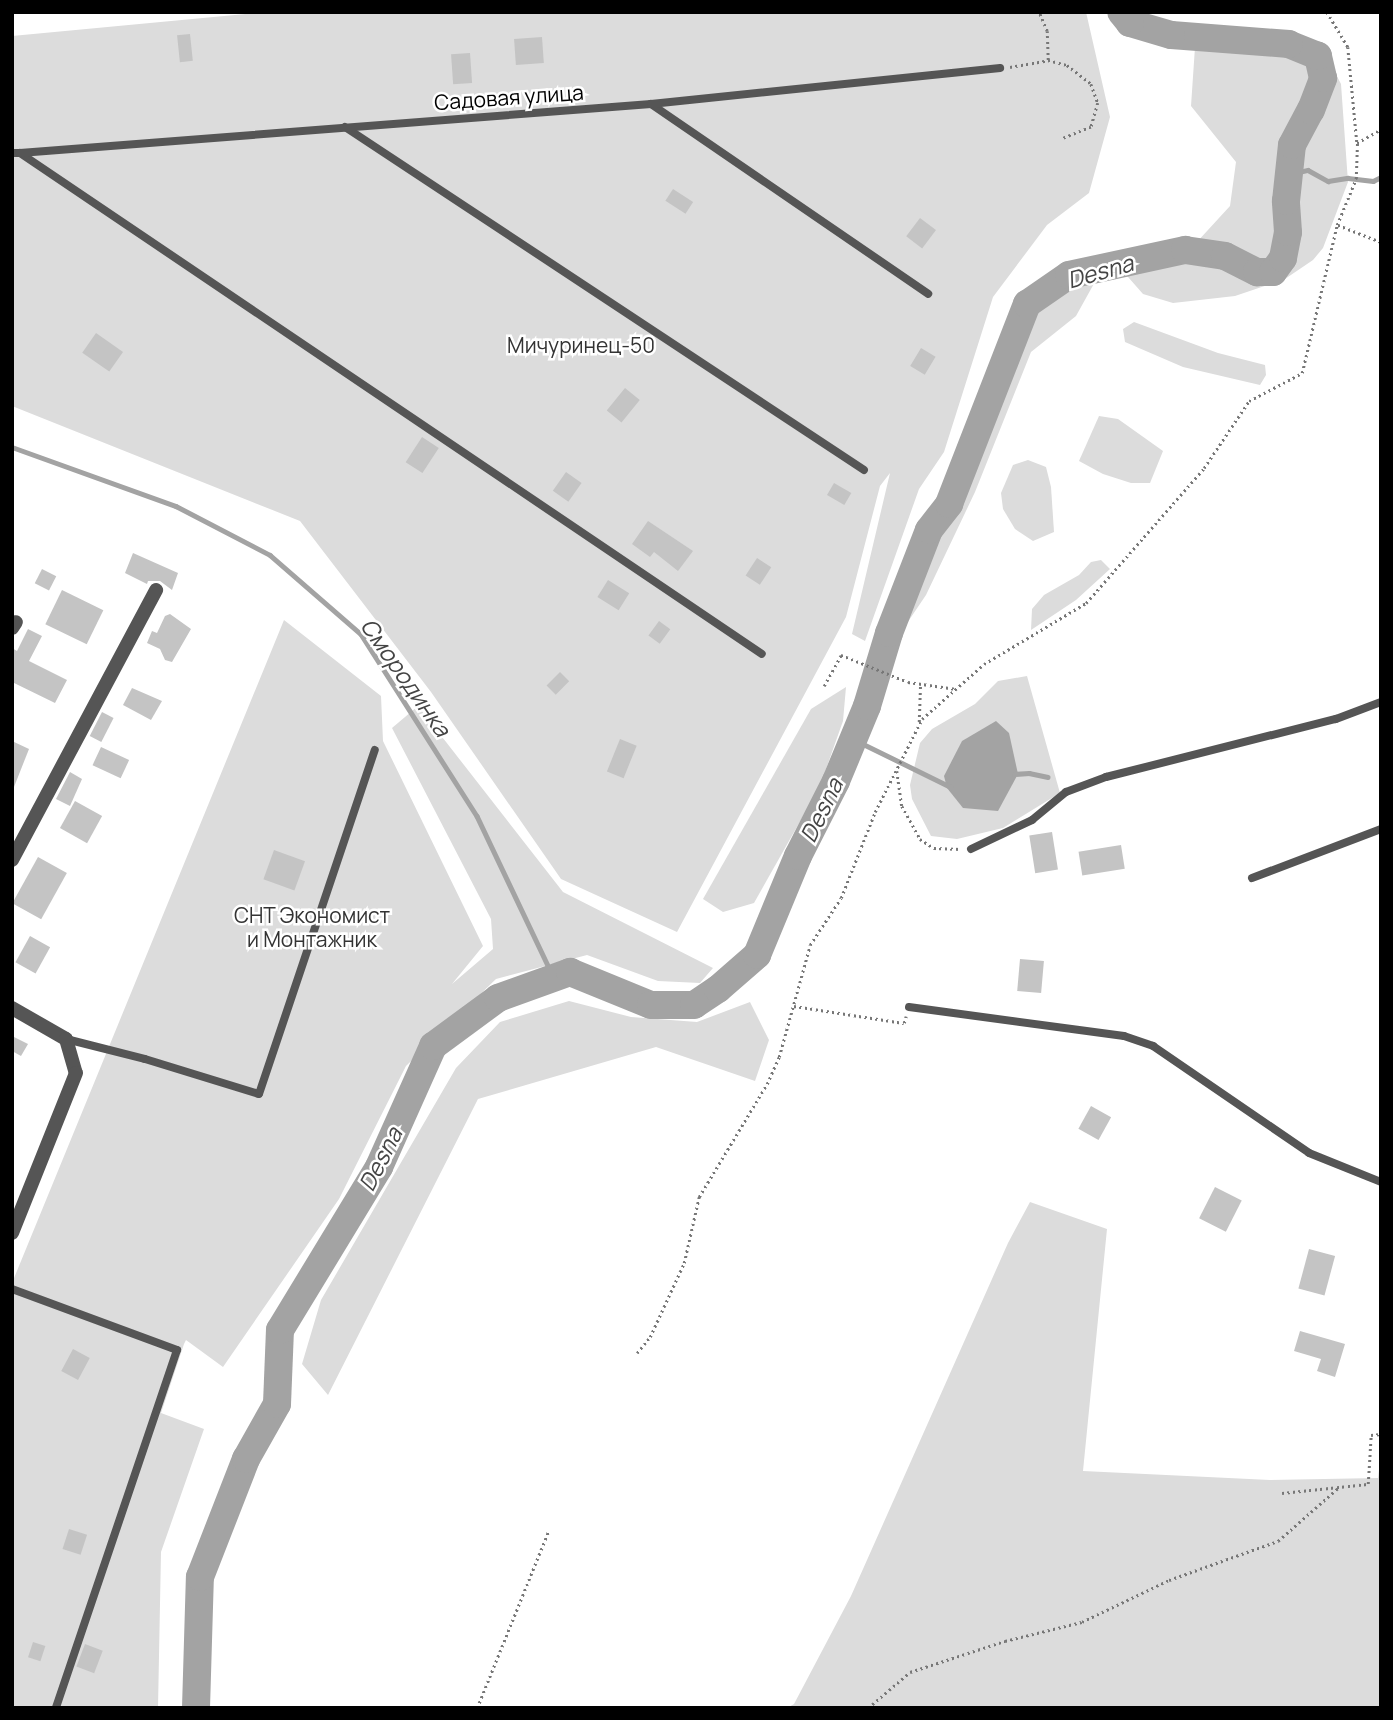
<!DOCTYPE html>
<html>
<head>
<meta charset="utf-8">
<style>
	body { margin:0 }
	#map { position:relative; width:1393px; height:1720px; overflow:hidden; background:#fff; font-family:Manrope,sans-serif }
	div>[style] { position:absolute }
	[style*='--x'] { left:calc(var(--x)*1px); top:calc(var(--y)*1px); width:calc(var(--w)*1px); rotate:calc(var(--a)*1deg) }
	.green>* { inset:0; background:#dcdcdc }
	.water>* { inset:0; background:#a3a3a3 }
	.stream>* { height:4.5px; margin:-2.25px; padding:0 2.25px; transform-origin:2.25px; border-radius:2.25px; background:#a3a3a3 }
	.river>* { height:28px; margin:-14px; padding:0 14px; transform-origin:14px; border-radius:14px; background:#a3a3a3 }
	.building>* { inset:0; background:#c4c4c4; transform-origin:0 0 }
	.path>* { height:2.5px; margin-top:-1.25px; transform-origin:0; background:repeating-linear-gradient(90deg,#777 0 2px,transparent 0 5.5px) }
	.lane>* { height:8px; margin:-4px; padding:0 4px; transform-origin:4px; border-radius:4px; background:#555 }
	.street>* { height:14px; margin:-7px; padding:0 7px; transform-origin:7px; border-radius:7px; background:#555 }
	span { translate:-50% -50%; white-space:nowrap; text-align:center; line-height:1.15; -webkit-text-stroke:5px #fff; paint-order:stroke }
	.street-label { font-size:21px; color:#000 }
	.park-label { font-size:21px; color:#333 }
	.water-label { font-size:23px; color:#444; font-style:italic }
	.frame { position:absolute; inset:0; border:14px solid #000; pointer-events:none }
</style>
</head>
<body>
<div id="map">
	<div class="green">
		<i style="clip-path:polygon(266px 12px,1086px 12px,1110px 117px,1089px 193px,1047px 225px,993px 297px,944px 452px,919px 489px,865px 641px,852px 634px,890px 473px,880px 486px,846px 617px,677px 932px,561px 879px,431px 692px,300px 521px,12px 406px,12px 36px)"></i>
		<i style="clip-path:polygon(1195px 47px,1287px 50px,1330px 63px,1341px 84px,1348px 182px,1323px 248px,1313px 260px,1285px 279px,1235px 296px,1173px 303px,1143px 294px,1121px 269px,1185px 255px,1230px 206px,1236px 162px,1191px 106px)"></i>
		<i style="clip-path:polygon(1086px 276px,1096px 280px,1076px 316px,1031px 352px,975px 492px,926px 595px,899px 635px,881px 637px,896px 598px,954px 505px,1030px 306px,1068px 280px)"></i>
		<i style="clip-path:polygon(1134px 322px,1218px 353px,1265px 365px,1266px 375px,1260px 385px,1183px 367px,1125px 342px,1123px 329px)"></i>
		<i style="clip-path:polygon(1099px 416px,1118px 419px,1163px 451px,1150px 483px,1131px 483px,1103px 474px,1079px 461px)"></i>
		<i style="clip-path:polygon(1028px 460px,1046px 467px,1051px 487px,1054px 532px,1033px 541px,1015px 529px,1003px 509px,1001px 493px,1013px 465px)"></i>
		<i style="clip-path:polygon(1101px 560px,1110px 569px,1076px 600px,1031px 630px,1032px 609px,1044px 595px,1079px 575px,1091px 562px)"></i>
		<i style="clip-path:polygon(284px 620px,381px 696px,383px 741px,483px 946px,452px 984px,493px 949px,491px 919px,392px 728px,418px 706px,563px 892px,713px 968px,700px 983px,658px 981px,587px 955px,496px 979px,406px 1066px,339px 1199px,223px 1367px,186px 1340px,184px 1344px,161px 1413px,204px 1429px,161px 1552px,158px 1708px,12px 1708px,12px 1283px)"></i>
		<i style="clip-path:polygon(1027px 676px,1060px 793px,1003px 828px,957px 839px,931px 836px,912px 799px,910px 785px,920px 743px,932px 729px,975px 704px,998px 681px)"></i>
		<i style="clip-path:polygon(846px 687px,843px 721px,820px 786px,754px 903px,723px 912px,703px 899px,811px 709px)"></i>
		<i style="clip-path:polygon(569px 1001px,631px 1017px,697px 1022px,750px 1002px,769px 1040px,755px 1081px,656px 1047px,478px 1099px,328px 1395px,302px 1364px,321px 1300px,456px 1068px,500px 1022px)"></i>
		<i style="clip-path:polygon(1030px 1202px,1107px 1229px,1083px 1471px,1270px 1480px,1378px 1478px,1381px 1452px,1381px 1708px,787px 1708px,794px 1704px,851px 1596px,1008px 1243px)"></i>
	</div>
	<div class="water">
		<i style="clip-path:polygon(996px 721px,1009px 733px,1018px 774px,998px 811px,963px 808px,947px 788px,944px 776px,962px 741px)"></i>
	</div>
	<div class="stream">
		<i style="--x:1290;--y:174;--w:18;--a:-13"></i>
		<i style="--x:1308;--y:170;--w:23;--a:29"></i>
		<i style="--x:1328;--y:181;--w:20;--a:-9"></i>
		<i style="--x:1348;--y:178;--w:25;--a:7"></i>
		<i style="--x:1373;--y:181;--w:9;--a:-27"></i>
		<i style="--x:12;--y:447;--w:174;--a:19.8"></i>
		<i style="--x:176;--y:506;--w:106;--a:27.5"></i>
		<i style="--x:270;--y:555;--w:121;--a:41"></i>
		<i style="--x:361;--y:634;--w:216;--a:57.5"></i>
		<i style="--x:477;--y:816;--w:179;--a:64.6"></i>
		<i style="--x:853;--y:739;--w:109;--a:26.1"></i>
		<i style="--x:1014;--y:774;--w:15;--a:-4"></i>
		<i style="--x:1029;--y:773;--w:19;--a:12"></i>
	</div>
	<div class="river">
		<i style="--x:196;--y:1708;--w:131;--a:-88.3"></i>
		<i style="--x:200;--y:1577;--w:127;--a:-68.7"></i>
		<i style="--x:246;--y:1459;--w:63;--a:-60.6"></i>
		<i style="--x:277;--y:1404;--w:74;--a:-87.7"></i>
		<i style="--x:280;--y:1330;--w:191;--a:-58.7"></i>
		<i style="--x:379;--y:1167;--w:133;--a:-65.9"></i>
		<i style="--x:433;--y:1046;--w:81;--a:-36.4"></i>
		<i style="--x:498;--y:998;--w:77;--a:-19.9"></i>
		<i style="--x:570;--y:972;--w:87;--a:22.2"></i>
		<i style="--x:651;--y:1005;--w:43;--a:0"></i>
		<i style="--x:694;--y:1005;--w:29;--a:-34"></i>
		<i style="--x:718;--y:989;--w:52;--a:-41.1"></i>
		<i style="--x:757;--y:955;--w:107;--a:-67.5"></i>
		<i style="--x:798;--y:856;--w:84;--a:-63.1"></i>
		<i style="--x:836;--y:781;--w:81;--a:-67.5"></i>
		<i style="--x:867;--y:706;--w:76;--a:-73.2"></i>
		<i style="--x:889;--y:633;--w:110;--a:-68.8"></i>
		<i style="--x:929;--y:530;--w:33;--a:-52"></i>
		<i style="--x:949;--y:504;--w:215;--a:-68.7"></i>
		<i style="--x:1027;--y:304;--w:51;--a:-34.6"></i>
		<i style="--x:1069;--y:275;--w:119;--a:-12.2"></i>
		<i style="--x:1185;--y:250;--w:40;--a:8.5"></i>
		<i style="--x:1225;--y:256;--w:36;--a:27"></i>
		<i style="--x:1257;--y:272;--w:16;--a:0"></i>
		<i style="--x:1273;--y:272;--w:17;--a:-54"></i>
		<i style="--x:1283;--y:258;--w:26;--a:-79"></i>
		<i style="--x:1288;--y:232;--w:31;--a:-94"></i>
		<i style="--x:1286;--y:201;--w:56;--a:-83.9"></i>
		<i style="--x:1292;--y:145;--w:40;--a:-62"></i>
		<i style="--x:1311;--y:110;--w:34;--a:-69"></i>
		<i style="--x:1323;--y:78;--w:23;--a:-103"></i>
		<i style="--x:1318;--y:56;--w:31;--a:-158"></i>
		<i style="--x:1289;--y:44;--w:118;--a:-175.6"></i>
		<i style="--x:1171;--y:35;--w:43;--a:-163.7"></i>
		<i style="--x:1130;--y:23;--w:14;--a:-129"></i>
	</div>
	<div class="building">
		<i style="left:190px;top:34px;width:27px;height:13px;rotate:84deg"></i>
		<i style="left:542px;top:37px;width:26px;height:28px;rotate:86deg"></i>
		<i style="left:470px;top:53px;width:30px;height:19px;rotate:86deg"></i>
		<i style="left:673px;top:189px;width:24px;height:14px;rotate:33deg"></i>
		<i style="left:920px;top:218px;width:20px;height:23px;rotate:37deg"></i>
		<i style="left:96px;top:333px;width:33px;height:24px;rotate:35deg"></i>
		<i style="left:921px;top:348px;width:17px;height:21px;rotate:31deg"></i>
		<i style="left:625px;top:388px;width:19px;height:29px;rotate:39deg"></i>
		<i style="left:422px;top:437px;width:20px;height:30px;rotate:33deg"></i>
		<i style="left:566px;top:472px;width:19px;height:23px;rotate:35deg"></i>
		<i style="left:834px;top:483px;width:20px;height:14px;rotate:30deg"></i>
		<i style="clip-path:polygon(648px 521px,693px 551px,678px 571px,654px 552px,650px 557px,632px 544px)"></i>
		<i style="clip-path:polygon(133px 553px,178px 573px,172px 590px,160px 581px,148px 581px,147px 584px,125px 573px)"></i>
		<i style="left:757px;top:558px;width:17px;height:21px;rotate:33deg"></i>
		<i style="left:42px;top:569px;width:16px;height:16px;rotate:27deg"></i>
		<i style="left:608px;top:580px;width:25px;height:20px;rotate:32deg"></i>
		<i style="left:62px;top:590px;width:46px;height:38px;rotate:26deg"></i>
		<i style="clip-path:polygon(170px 614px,191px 629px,172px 662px,165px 660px,160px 649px,147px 643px,152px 631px,157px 633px,165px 616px)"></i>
		<i style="left:659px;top:621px;width:14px;height:18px;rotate:36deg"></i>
		<i style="clip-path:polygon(28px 629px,42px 636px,29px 661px,67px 680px,55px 703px,12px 682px,12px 648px,17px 651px)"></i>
		<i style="left:560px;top:672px;width:13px;height:19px;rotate:45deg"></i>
		<i style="clip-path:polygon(132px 688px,162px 701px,151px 720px,123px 705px)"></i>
		<i style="left:102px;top:712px;width:13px;height:27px;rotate:27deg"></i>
		<i style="left:620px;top:739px;width:18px;height:35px;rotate:22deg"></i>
		<i style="clip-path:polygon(12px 741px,29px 749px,12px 792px)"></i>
		<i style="left:101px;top:747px;width:31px;height:20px;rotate:25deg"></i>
		<i style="clip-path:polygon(70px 772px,82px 779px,70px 806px,56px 799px)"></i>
		<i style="left:75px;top:801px;width:31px;height:31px;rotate:29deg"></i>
		<i style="left:1052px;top:832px;width:38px;height:23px;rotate:81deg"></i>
		<i style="left:1121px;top:845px;width:24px;height:43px;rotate:81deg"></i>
		<i style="left:274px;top:850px;width:33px;height:31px;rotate:20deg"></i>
		<i style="left:38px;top:857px;width:33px;height:53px;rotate:29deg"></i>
		<i style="left:30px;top:936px;width:23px;height:30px;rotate:29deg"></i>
		<i style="left:1020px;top:959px;width:24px;height:32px;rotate:5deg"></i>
		<i style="clip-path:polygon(12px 1036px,28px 1044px,21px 1056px,12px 1051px)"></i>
		<i style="left:1091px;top:1106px;width:23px;height:26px;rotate:29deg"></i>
		<i style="left:1215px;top:1187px;width:30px;height:35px;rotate:27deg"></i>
		<i style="left:1309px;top:1249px;width:27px;height:41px;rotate:15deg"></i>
		<i style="clip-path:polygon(1300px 1331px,1345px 1344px,1335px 1377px,1317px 1371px,1321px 1359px,1294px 1351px)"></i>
		<i style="left:73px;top:1349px;width:19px;height:25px;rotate:28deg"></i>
		<i style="left:69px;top:1529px;width:19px;height:21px;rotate:18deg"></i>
		<i style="left:33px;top:1642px;width:13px;height:16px;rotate:18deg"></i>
		<i style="left:85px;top:1644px;width:19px;height:24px;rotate:21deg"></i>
	</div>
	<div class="path">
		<i style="--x:1327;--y:12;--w:41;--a:59"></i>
		<i style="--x:1348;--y:47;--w:96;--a:84.6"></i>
		<i style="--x:1048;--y:60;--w:20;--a:15"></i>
		<i style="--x:1067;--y:65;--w:31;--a:38"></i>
		<i style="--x:1091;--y:84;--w:20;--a:70"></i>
		<i style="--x:1098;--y:103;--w:25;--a:106"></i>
		<i style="--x:1091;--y:127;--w:31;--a:158"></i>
		<i style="--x:1010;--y:67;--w:39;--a:-10"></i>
		<i style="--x:1048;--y:60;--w:29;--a:-92"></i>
		<i style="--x:1047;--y:31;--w:21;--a:-113"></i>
		<i style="--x:1338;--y:225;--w:46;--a:21.6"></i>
		<i style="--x:824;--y:686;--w:35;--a:-61"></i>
		<i style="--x:841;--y:655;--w:72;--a:21.9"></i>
		<i style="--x:908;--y:682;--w:49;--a:8.3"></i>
		<i style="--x:919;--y:722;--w:36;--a:-88"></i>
		<i style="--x:897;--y:771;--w:35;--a:82"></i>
		<i style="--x:902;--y:806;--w:38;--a:61"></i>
		<i style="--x:920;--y:839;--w:17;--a:33"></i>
		<i style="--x:934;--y:848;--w:27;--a:2"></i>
		<i style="--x:794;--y:1006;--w:111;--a:8.8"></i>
		<i style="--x:904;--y:1023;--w:7;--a:-74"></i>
		<i style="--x:637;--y:1353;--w:21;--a:-51"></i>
		<i style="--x:650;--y:1337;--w:81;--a:-65.3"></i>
		<i style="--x:684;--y:1263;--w:68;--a:-77.2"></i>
		<i style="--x:699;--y:1197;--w:132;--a:-59"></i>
		<i style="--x:767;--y:1084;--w:30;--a:-66"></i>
		<i style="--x:779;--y:1057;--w:116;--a:-74.5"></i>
		<i style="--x:810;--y:945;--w:56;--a:-56.6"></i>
		<i style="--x:841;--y:898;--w:92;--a:-68.4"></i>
		<i style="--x:875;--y:812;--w:104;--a:-63.2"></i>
		<i style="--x:922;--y:719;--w:83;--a:-41.6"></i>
		<i style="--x:984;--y:664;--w:119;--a:-30.9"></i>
		<i style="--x:1086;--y:603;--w:179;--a:-48.8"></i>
		<i style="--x:1204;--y:468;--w:81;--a:-56.1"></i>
		<i style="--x:1249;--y:401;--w:60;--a:-27.8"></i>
		<i style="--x:1302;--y:373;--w:152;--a:-76.7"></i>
		<i style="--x:1337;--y:225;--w:50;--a:-67.6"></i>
		<i style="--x:1356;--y:179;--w:36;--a:-88"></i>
		<i style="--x:1357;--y:143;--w:28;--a:-30"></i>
		<i style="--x:1282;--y:1493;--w:86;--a:-6"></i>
		<i style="--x:1368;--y:1484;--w:49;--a:-86.5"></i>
		<i style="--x:1371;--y:1435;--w:10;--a:-6"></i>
		<i style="--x:477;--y:1708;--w:190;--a:-68"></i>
		<i style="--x:868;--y:1708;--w:55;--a:-40.6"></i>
		<i style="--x:910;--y:1672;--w:100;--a:-18.1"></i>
		<i style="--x:1005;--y:1641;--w:79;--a:-13.9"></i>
		<i style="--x:1082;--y:1622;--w:97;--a:-25.8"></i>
		<i style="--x:1169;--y:1580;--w:116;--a:-19.7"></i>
		<i style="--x:1278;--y:1541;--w:81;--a:-41.5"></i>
	</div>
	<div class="lane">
		<i style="--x:651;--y:104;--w:336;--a:34.4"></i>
		<i style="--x:345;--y:127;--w:622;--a:33.46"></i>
		<i style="--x:12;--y:153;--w:8;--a:0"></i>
		<i style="--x:20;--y:153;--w:895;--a:34.03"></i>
		<i style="--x:20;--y:153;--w:633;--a:-4.44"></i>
		<i style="--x:651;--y:104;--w:351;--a:-5.9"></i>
		<i style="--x:971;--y:849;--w:68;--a:-25.4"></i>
		<i style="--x:1032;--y:820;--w:44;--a:-39.5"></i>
		<i style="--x:1066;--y:792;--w:43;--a:-20.6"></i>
		<i style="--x:1106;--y:777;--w:237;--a:-14.2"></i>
		<i style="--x:1336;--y:719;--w:48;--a:-20.7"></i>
		<i style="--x:1252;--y:878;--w:138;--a:-20.8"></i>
		<i style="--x:909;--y:1007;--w:217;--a:7.7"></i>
		<i style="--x:1124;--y:1036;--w:31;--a:19"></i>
		<i style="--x:1153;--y:1046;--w:189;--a:34.4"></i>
		<i style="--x:1309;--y:1153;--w:78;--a:21.9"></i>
		<i style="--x:66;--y:1039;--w:81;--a:14.2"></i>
		<i style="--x:145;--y:1059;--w:119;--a:17.1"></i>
		<i style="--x:259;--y:1094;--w:363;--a:-71.4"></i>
		<i style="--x:12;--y:1289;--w:176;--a:20.3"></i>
		<i style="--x:177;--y:1350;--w:378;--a:108.7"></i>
	</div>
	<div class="street">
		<i style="--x:12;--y:628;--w:7;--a:-56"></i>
		<i style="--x:12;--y:860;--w:306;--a:-61.9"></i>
		<i style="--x:12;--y:1008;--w:62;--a:29.9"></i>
		<i style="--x:66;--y:1039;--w:35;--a:74"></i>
		<i style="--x:76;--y:1073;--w:172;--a:111.8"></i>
	</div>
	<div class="street-label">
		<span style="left:509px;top:97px;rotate:-4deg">Садовая улица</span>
	</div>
	<div class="park-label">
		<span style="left:581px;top:345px">Мичуринец-50</span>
		<span style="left:312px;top:927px">СНТ Экономист<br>и Монтажник</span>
	</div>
	<div class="water-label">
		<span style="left:1100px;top:271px;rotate:-16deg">Desna</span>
		<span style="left:406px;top:677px;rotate:55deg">Смородинка</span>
		<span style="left:821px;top:810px;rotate:-64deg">Desna</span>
		<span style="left:380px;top:1159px;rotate:-63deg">Desna</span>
	</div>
	<div class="frame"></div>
</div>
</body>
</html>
